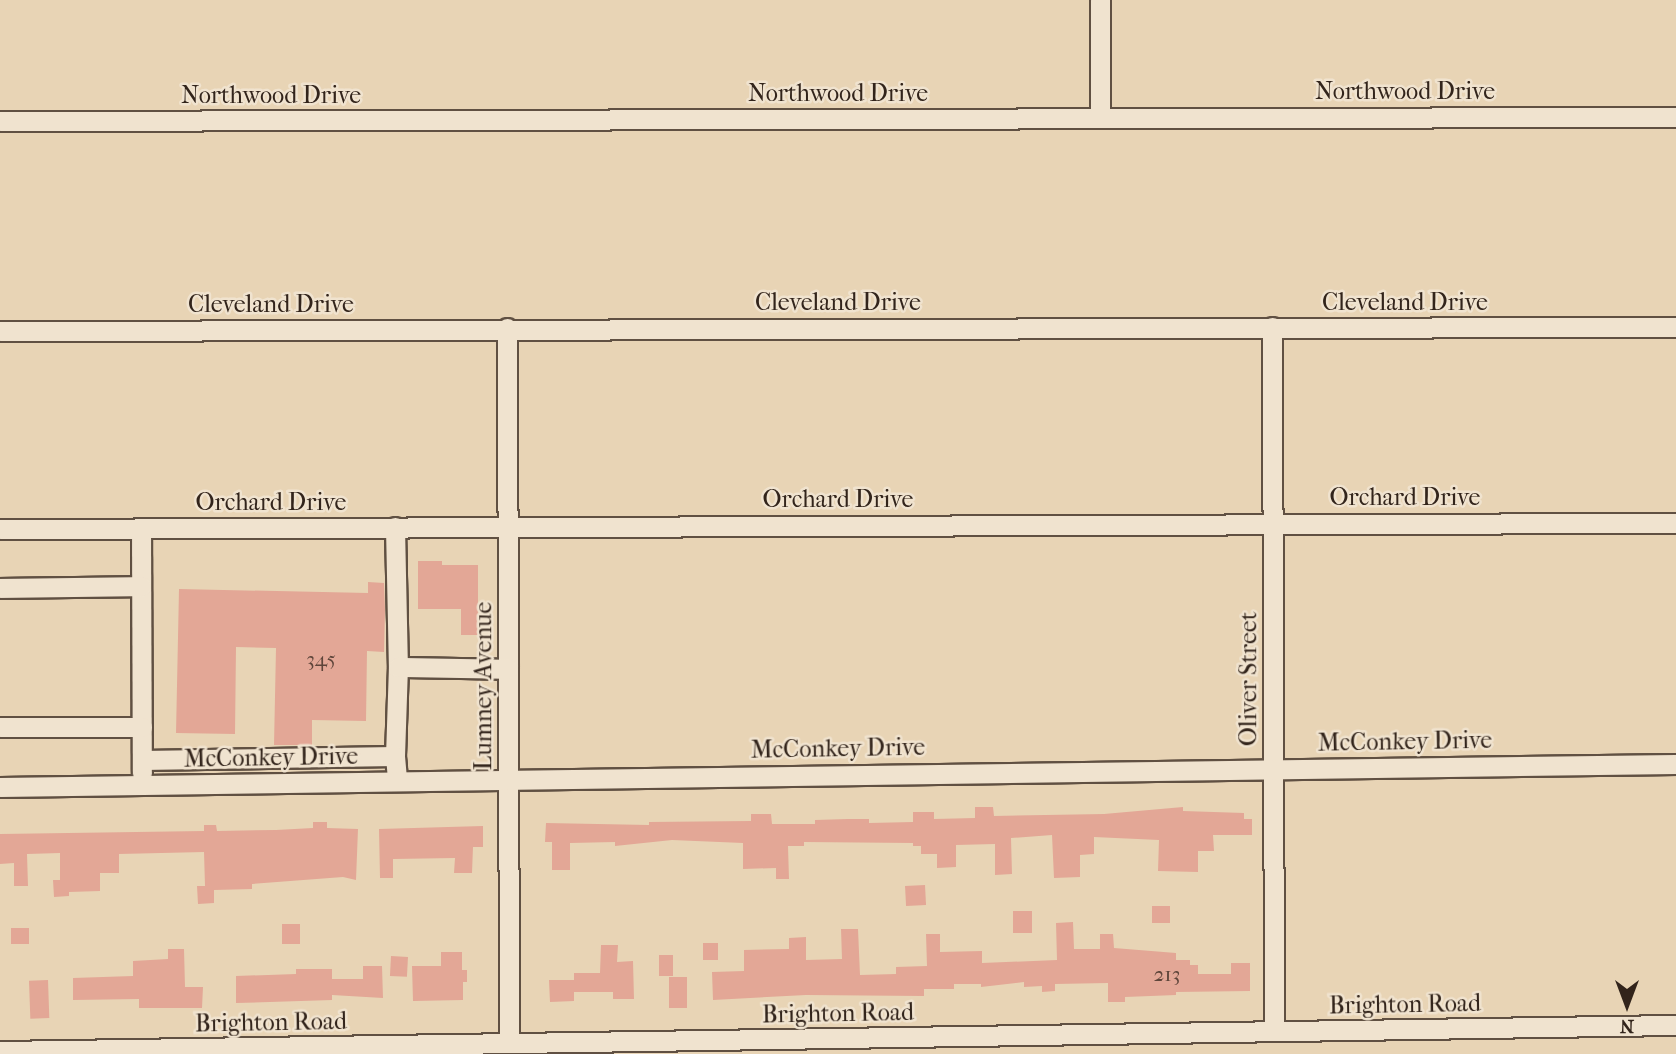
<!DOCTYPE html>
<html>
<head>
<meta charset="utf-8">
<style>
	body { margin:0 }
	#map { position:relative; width:1676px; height:1054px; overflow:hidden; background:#e8d4b5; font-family:"IM FELL French Canon",serif }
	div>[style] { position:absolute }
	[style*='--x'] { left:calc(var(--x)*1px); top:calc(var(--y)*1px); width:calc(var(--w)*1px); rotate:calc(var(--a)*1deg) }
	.building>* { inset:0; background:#e3a796; transform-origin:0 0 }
	.roads { filter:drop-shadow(2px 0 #605042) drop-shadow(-2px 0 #605042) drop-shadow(0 2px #605042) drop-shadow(0 -2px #605042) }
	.minor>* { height:19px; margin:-9.5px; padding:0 9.5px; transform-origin:9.5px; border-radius:9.5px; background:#f0e3cf }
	span { translate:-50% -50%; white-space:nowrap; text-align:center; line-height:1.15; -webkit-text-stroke:5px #f0e3cf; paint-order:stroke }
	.number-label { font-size:21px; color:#5e453a }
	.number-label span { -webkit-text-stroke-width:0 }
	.street-label { font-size:24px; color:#32241b }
	.north { position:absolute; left:1592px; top:970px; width:70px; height:70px; -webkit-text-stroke:5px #f0e3cf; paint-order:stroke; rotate:180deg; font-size:19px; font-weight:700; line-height:28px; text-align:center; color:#32241b }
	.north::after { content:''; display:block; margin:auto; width:24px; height:32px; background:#32241b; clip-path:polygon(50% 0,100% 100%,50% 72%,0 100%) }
</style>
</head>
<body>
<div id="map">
	<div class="building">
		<i style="clip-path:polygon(418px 561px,442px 561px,442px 565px,478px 565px,478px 614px,481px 614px,481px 635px,461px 635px,461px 609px,418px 609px)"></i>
		<i style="clip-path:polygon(368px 582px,384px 583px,385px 610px,384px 652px,367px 651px,366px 721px,312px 720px,312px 745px,274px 745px,276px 648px,236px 647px,235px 734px,176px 733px,179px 589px,368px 593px)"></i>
		<i style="clip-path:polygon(975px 807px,993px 807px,994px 816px,1104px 814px,1183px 807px,1183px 811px,1244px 813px,1244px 819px,1252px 819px,1252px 835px,1213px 835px,1214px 851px,1198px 851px,1198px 872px,1158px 871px,1159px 840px,1094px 837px,1094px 854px,1080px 855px,1080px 877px,1054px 878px,1052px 835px,1011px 838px,1012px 874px,995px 875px,995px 844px,956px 845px,956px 867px,937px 868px,937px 854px,921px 854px,921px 846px,913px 846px,913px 843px,804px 842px,804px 846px,788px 846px,789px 879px,776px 879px,776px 868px,743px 869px,743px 843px,672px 840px,615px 846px,615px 842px,570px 843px,570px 870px,552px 870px,552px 842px,545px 842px,546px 823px,649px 825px,649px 822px,751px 821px,751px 814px,771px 814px,772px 824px,815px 824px,815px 820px,848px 819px,869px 819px,869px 823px,913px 822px,913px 812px,934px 812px,934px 819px,975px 818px)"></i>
		<i style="clip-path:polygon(313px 822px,327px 822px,327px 828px,358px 829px,356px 880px,343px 877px,252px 884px,252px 889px,214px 890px,214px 903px,198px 904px,197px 886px,205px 886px,204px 852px,119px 854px,119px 873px,100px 873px,100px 891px,69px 892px,69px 896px,54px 897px,53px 880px,60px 880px,60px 853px,27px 854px,28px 886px,14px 886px,14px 863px,0 864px,0 834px,204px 831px,204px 825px,216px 825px,217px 831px,276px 830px,313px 828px)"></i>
		<i style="clip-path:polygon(483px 826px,483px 847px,473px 847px,472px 873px,454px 873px,455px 858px,393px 859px,393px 878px,380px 878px,379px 829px)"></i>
		<i style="left:925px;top:885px;width:20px;height:20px;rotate:87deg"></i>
		<i style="left:1152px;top:906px;width:18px;height:17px"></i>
		<i style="left:1013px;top:911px;width:19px;height:22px"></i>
		<i style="clip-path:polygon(1073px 922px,1074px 949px,1100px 949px,1100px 934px,1113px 934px,1114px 948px,1176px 953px,1176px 960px,1190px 960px,1190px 965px,1198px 965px,1198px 974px,1231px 974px,1231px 963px,1250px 963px,1250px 991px,1176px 992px,1176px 995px,1125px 997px,1125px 1002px,1108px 1002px,1108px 983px,1055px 984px,1055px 991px,1042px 992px,1042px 986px,1024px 987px,1024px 982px,981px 987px,981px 984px,954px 984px,954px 989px,924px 989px,924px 996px,806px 995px,713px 1000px,712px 972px,744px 971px,744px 950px,789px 949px,789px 938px,806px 937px,806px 960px,842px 959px,841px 929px,858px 929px,860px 975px,896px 974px,896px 967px,927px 966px,926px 934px,940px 934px,940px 952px,982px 951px,982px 963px,1057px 960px,1056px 923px)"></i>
		<i style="left:282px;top:924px;width:18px;height:20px"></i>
		<i style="left:11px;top:928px;width:18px;height:16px"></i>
		<i style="left:703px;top:943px;width:15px;height:17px"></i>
		<i style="clip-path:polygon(601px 945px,618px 945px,617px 962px,633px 961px,634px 999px,613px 999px,613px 992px,574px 992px,574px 1001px,550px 1002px,549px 980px,574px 980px,574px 973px,600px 973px)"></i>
		<i style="clip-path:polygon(168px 949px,184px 949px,185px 987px,203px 987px,202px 1008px,139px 1008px,139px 999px,73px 1000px,73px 978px,133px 976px,133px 961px,168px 959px)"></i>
		<i style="clip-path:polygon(441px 952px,462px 952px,462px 970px,467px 970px,467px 982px,463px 982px,463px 1000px,413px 1001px,412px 966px,441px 966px)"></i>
		<i style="left:659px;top:955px;width:14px;height:21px"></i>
		<i style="left:391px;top:956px;width:17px;height:20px;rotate:3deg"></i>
		<i style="clip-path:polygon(363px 966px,382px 966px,383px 998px,332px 995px,332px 1000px,236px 1003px,236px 976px,296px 974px,296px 969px,332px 969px,332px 979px,363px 979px)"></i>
		<i style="left:669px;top:977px;width:18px;height:31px"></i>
		<i style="left:48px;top:980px;width:38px;height:19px;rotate:88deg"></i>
	</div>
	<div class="roads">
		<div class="minor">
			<i style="--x:1100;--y:0;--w:117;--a:90"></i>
			<i style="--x:0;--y:121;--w:1676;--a:-0.14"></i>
			<i style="--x:1272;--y:327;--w:704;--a:89.84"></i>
			<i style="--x:507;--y:328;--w:715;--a:89.84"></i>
			<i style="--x:0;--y:331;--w:1676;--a:-0.14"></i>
			<i style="--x:395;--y:527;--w:140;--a:88.8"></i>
			<i style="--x:141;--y:528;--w:245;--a:89.8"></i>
			<i style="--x:0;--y:529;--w:1676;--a:-0.21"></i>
			<i style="--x:0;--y:588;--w:141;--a:-0.8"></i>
			<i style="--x:0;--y:727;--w:142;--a:0"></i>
			<i style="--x:395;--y:756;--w:89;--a:-88.1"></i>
			<i style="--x:398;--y:667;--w:110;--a:1"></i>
			<i style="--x:142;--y:760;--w:253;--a:-0.9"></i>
			<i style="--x:395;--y:756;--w:24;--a:85"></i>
			<i style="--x:0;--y:787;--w:1676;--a:-0.79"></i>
			<i style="--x:0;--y:1051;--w:1676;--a:-0.89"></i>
		</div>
	</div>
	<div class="number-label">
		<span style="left:321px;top:659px">345</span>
		<span style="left:1167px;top:974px">213</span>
	</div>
	<div class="street-label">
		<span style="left:1405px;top:92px">Northwood Drive</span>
		<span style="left:838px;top:94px">Northwood Drive</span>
		<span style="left:271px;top:96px">Northwood Drive</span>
		<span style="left:838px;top:303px">Cleveland Drive</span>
		<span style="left:1405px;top:303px">Cleveland Drive</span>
		<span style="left:271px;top:305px">Cleveland Drive</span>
		<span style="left:1405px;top:498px">Orchard Drive</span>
		<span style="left:838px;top:500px">Orchard Drive</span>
		<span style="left:271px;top:503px">Orchard Drive</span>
		<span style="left:1249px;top:679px;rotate:-90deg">Oliver Street</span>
		<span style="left:484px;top:686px;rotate:-90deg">Lumney Avenue</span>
		<span style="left:1405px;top:742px;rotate:-1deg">McConkey Drive</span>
		<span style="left:838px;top:749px;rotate:-1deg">McConkey Drive</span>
		<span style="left:271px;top:758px;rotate:-1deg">McConkey Drive</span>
		<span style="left:1405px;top:1005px;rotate:-1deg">Brighton Road</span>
		<span style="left:838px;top:1014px;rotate:-1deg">Brighton Road</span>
		<span style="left:271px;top:1023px;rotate:-1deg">Brighton Road</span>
	</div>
	<div class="north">N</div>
</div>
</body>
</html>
